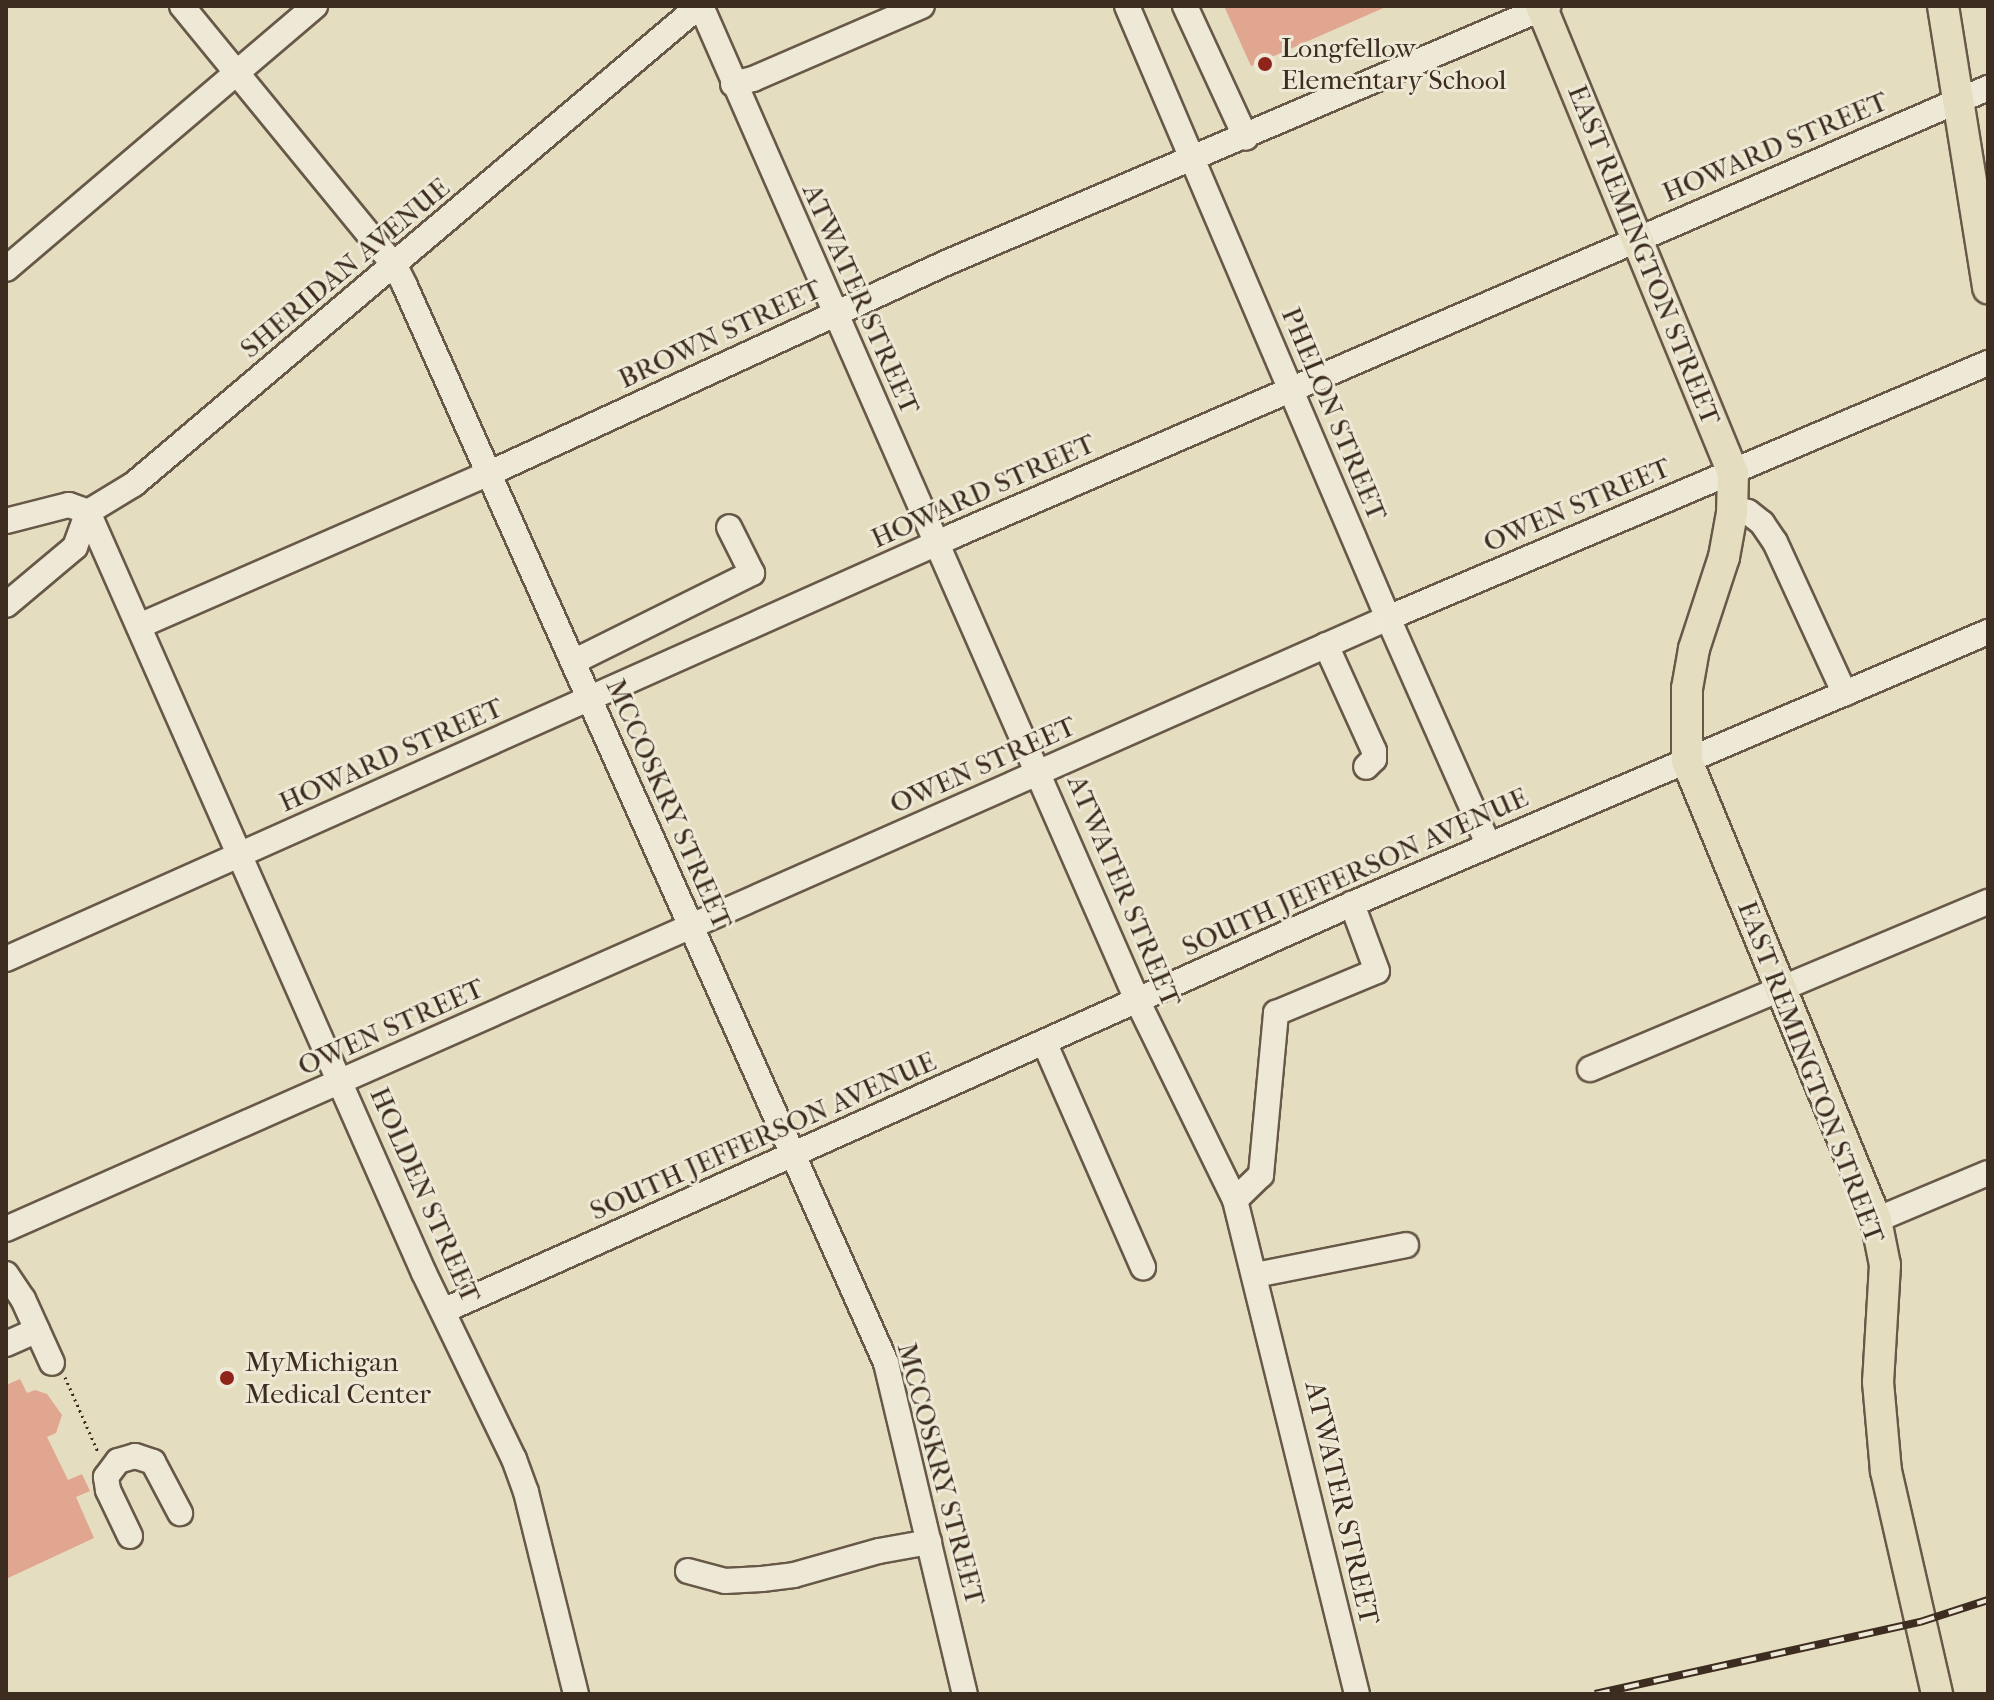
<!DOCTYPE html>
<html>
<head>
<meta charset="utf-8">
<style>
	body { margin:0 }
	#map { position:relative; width:1994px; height:1700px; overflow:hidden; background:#e5ddc0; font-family:"IM FELL French Canon",serif }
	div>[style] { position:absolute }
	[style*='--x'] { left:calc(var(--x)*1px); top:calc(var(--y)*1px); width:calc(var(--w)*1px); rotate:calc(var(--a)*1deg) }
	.building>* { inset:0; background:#e0a68f }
	.path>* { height:3px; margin-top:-1.5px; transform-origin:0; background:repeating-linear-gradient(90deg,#3d2c20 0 2px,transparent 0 6px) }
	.roads { filter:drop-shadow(2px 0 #675848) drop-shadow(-2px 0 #675848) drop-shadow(0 2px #675848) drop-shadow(0 -2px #675848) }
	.minor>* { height:24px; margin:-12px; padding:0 12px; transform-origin:12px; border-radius:12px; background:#eee9d6 }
	.major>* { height:30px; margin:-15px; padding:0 15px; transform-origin:15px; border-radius:15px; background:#e5ddc0 }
	.rail>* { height:8px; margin-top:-4px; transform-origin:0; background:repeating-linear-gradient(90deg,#eee9d6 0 15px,#3d2c20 0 30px); box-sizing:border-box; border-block:2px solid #3d2c20 }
	.dots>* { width:22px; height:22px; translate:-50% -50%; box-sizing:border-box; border:4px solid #eee9d6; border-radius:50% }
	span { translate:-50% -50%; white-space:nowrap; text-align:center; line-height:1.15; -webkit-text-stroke:6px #eee9d6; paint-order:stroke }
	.poi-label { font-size:28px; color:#3d2c20 }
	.left { translate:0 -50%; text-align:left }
	.street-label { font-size:28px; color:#3d2c20 }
	.frame { position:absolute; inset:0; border:8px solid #3d2c20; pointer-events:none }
</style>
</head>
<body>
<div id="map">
	<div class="building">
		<i style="clip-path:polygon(1224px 6px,1388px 6px,1251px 66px)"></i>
		<i style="clip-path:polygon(20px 1379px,27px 1393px,35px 1390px,47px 1394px,62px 1415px,56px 1433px,47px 1437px,68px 1480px,82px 1474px,90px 1491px,76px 1497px,94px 1538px,6px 1579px,6px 1385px)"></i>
	</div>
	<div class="path">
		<i style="--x:65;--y:1377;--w:84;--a:66.2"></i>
	</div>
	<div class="roads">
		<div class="minor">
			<i style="--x:182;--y:6;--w:336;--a:50.7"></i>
			<i style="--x:395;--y:266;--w:22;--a:63"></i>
			<i style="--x:405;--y:286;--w:1180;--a:65.93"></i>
			<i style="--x:886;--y:1363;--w:340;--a:76.6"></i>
			<i style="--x:701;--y:6;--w:1088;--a:66.31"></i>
			<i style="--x:1138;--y:1002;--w:220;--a:63.9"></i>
			<i style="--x:1235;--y:1200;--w:509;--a:76.13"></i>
			<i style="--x:1127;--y:6;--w:665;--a:66.9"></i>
			<i style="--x:1388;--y:618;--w:247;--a:66.1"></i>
			<i style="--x:1185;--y:6;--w:145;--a:65.2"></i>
			<i style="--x:733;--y:84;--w:21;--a:-14"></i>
			<i style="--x:753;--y:79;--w:184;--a:-23.4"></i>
			<i style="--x:6;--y:269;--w:406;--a:-40.4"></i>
			<i style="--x:1732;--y:508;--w:16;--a:14"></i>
			<i style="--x:1748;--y:512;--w:18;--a:38"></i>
			<i style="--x:1762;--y:523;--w:23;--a:56"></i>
			<i style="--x:1775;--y:542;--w:167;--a:65.3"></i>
			<i style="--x:88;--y:512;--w:832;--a:66.18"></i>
			<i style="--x:424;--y:1273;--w:207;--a:64.2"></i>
			<i style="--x:514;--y:1459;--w:35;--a:70"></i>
			<i style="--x:526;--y:1492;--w:208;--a:76.1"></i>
			<i style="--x:88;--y:512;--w:54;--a:-31.3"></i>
			<i style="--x:134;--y:484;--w:740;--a:-40.23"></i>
			<i style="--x:6;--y:521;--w:65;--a:-14.3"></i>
			<i style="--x:69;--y:505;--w:20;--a:20"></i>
			<i style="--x:6;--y:605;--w:90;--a:-40"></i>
			<i style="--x:75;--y:547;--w:37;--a:-70"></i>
			<i style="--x:139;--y:626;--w:383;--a:-23.6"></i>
			<i style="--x:490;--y:473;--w:502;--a:-24.73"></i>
			<i style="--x:946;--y:263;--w:655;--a:-23.12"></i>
			<i style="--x:1326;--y:645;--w:116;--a:65.6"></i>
			<i style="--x:1374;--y:751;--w:8;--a:90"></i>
			<i style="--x:1374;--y:759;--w:11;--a:135"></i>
			<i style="--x:573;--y:662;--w:200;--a:-26.4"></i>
			<i style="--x:752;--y:573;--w:51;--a:-116.6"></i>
			<i style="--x:6;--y:959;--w:1039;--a:-24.07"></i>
			<i style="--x:955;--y:535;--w:1126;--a:-23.4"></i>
			<i style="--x:1045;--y:1044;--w:244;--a:66.3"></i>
			<i style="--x:1590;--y:1069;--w:432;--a:-22.8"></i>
			<i style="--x:1235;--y:1200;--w:36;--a:-44"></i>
			<i style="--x:1261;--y:1175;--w:163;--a:-84.7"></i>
			<i style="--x:1276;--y:1013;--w:109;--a:-22.6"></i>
			<i style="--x:1377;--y:971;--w:72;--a:-110.5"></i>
			<i style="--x:1876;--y:1220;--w:121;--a:-22.8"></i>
			<i style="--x:6;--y:1229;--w:1511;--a:-23.85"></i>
			<i style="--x:1388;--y:618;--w:652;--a:-23.03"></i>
			<i style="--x:6;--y:1274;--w:30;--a:56"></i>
			<i style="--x:23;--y:1299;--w:70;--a:65.6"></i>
			<i style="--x:1256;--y:1275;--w:153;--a:-11.3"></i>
			<i style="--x:443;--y:1311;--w:996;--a:-24.12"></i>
			<i style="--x:1352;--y:904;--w:692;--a:-23.16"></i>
			<i style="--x:6;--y:1344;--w:34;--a:-24"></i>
			<i style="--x:130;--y:1536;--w:51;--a:-115.6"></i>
			<i style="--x:108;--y:1490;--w:13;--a:-99"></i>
			<i style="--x:106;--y:1477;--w:20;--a:-53"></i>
			<i style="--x:118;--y:1461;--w:18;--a:-16"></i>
			<i style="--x:135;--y:1456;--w:19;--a:18"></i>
			<i style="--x:153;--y:1462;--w:58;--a:62.1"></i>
			<i style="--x:688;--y:1571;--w:38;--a:15"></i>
			<i style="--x:725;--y:1581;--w:37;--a:-3"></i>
			<i style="--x:762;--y:1579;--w:32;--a:-7"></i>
			<i style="--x:794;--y:1575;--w:88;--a:-15.8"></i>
			<i style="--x:879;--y:1551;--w:51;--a:-10.2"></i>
		</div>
		<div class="major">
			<i style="--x:1541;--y:6;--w:505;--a:67.65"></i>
			<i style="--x:1733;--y:473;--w:40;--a:91.4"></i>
			<i style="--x:1732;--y:513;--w:45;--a:100.3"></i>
			<i style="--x:1724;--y:557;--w:97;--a:108.1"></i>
			<i style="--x:1694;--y:649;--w:40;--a:100"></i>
			<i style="--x:1687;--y:688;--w:73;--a:90"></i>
			<i style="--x:1687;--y:761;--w:496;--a:67.6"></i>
			<i style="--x:1876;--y:1220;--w:46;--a:78.7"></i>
			<i style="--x:1885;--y:1265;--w:117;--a:93.4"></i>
			<i style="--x:1878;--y:1382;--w:89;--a:84.9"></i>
			<i style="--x:1886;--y:1471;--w:229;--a:77.1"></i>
			<i style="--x:1943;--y:6;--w:286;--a:80.9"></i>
		</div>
	</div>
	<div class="rail">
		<i style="--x:1595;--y:1694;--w:333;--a:-12.5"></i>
		<i style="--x:1920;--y:1622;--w:71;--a:-17.9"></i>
	</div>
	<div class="dots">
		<i style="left:1265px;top:64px;background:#8f2418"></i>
		<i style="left:227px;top:1378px;background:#8f2418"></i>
	</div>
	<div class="poi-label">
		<span class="left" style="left:1281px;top:64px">Longfellow<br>Elementary School</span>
		<span class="left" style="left:245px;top:1378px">MyMichigan<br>Medical Center</span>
	</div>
	<div class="street-label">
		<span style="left:1775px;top:147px;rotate:-23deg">HOWARD STREET</span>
		<span style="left:1644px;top:255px;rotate:68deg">EAST REMINGTON STREET</span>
		<span style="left:345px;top:268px;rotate:-40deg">SHERIDAN AVENUE</span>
		<span style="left:861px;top:299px;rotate:66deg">ATWATER STREET</span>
		<span style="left:720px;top:334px;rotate:-25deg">BROWN STREET</span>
		<span style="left:1334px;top:414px;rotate:67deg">PHELON STREET</span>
		<span style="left:983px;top:491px;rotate:-24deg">HOWARD STREET</span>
		<span style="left:1577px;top:505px;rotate:-23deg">OWEN STREET</span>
		<span style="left:391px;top:755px;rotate:-24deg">HOWARD STREET</span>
		<span style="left:983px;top:765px;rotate:-24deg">OWEN STREET</span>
		<span style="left:669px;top:804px;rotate:66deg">MCCOSKRY STREET</span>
		<span style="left:1355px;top:872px;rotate:-24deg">SOUTH JEFFERSON AVENUE</span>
		<span style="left:1124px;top:891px;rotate:67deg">ATWATER STREET</span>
		<span style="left:391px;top:1027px;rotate:-24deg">OWEN STREET</span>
		<span style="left:1811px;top:1072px;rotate:69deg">EAST REMINGTON STREET</span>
		<span style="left:763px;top:1136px;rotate:-24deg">SOUTH JEFFERSON AVENUE</span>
		<span style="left:425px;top:1195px;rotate:66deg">HOLDEN STREET</span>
		<span style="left:941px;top:1474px;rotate:75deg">MCCOSKRY STREET</span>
		<span style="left:1342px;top:1503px;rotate:77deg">ATWATER STREET</span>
	</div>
	<div class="frame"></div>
</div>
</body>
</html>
